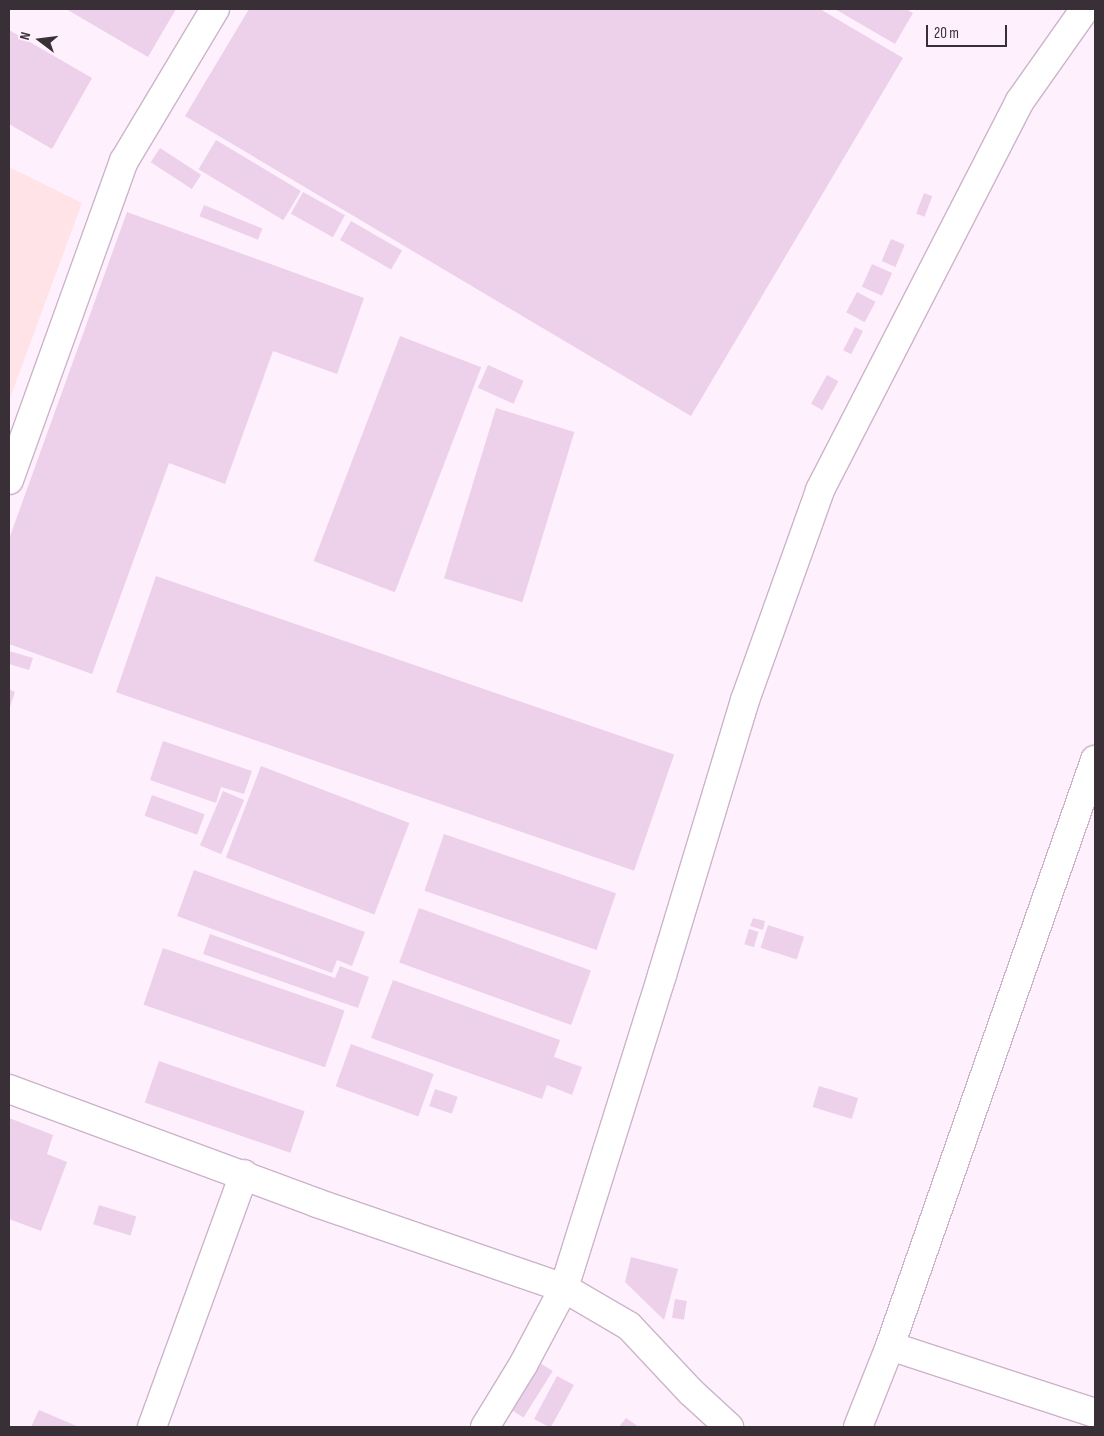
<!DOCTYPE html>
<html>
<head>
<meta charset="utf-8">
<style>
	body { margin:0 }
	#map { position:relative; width:1104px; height:1436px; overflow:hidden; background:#fff0fd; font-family:"Sofia Sans Condensed",sans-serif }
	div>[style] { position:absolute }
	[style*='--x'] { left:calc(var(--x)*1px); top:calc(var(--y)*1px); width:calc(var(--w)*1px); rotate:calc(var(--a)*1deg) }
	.industrial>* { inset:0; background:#ffe3e6 }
	.building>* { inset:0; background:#edd0ea; transform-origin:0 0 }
	.roads { filter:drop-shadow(1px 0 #ccb4ca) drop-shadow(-1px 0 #ccb4ca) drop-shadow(0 1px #ccb4ca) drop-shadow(0 -1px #ccb4ca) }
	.minor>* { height:28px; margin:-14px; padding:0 14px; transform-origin:14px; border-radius:14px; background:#fff }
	span { translate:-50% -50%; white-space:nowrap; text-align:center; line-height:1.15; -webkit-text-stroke:4.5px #fff0fd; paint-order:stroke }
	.frame { position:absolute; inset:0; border:10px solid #382f37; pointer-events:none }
	.north { position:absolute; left:15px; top:15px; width:50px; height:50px; -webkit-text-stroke:4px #fff0fd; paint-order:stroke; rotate:285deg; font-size:14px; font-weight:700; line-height:20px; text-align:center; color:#382f37 }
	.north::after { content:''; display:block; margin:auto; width:18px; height:22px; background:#382f37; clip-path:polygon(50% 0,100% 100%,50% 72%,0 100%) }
	.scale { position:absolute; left:926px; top:25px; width:81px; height:22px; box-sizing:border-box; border:2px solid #382f37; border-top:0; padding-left:6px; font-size:15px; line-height:18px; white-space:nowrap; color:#382f37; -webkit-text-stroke:4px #fff0fd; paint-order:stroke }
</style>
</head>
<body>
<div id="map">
	<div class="industrial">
		<i style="clip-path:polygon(9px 167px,82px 203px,9px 401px)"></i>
	</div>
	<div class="building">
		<i style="clip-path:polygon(66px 9px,176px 9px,148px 57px)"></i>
		<i style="clip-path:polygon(249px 9px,820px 9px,903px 58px,691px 416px,185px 116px)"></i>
		<i style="clip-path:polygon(835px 9px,906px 9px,913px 13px,895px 44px)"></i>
		<i style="clip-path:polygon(9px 30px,92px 78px,52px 149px,9px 124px)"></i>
		<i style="left:216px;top:140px;width:99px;height:34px;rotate:31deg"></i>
		<i style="left:160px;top:148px;width:49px;height:17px;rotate:33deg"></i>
		<i style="left:303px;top:192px;width:48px;height:25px;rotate:29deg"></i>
		<i style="left:924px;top:193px;width:9px;height:22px;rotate:21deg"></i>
		<i style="left:204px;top:205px;width:63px;height:12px;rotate:22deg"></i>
		<i style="clip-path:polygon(127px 212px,364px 298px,337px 374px,273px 351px,225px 484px,169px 463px,92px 674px,9px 644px,9px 539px)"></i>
		<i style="left:351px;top:221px;width:59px;height:22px;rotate:30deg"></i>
		<i style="left:891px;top:239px;width:15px;height:24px;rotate:23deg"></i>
		<i style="left:872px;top:264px;width:22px;height:25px;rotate:24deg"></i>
		<i style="left:857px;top:292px;width:21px;height:23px;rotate:28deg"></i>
		<i style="left:855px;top:327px;width:9px;height:26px;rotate:27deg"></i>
		<i style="left:400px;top:336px;width:87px;height:241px;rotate:21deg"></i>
		<i style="left:488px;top:365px;width:39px;height:25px;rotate:24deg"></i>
		<i style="left:827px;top:375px;width:13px;height:33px;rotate:29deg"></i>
		<i style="left:496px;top:408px;width:82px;height:178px;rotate:17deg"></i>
		<i style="left:156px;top:576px;width:548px;height:123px;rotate:19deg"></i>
		<i style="clip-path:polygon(9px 651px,33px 658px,29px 670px,9px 664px)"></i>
		<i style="clip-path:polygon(9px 689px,15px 692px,9px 710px)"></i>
		<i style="clip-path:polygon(163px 741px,252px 771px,244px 794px,221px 787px,216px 803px,150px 780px)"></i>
		<i style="left:261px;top:766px;width:159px;height:98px;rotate:21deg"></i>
		<i style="left:223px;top:791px;width:23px;height:59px;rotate:23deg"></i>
		<i style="left:152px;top:795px;width:56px;height:22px;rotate:20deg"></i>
		<i style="left:444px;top:834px;width:182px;height:60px;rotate:19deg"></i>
		<i style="clip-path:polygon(194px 870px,365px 932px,352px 966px,337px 960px,332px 973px,177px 916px)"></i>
		<i style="left:419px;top:908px;width:183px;height:58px;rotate:20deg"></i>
		<i style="clip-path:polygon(753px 918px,765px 921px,763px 930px,750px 926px)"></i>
		<i style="left:768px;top:925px;width:38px;height:24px;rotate:18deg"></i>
		<i style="left:749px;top:929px;width:10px;height:16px;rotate:17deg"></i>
		<i style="clip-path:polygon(210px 934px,335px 978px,340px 966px,369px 977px,358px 1008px,203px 954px)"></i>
		<i style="left:163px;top:948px;width:192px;height:60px;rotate:19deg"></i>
		<i style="clip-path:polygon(393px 980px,560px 1040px,554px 1057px,582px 1067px,572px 1095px,547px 1085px,542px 1099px,371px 1038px)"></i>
		<i style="left:351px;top:1044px;width:88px;height:45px;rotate:20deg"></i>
		<i style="left:159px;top:1061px;width:154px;height:44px;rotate:19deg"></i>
		<i style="left:819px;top:1086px;width:41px;height:22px;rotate:17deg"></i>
		<i style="left:435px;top:1089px;width:24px;height:18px;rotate:19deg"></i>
		<i style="clip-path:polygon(9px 1118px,53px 1135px,47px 1154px,67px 1162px,41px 1231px,9px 1219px)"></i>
		<i style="left:99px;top:1205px;width:39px;height:20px;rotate:17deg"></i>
		<i style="clip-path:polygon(631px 1257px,678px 1269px,664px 1320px,625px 1282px)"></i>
		<i style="left:675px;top:1299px;width:12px;height:19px;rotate:9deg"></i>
		<i style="left:540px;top:1363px;width:15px;height:55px;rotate:32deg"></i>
		<i style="clip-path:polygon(557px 1376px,574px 1385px,551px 1427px,549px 1427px,534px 1419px)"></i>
		<i style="clip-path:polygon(39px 1410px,79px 1427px,31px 1427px)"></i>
		<i style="clip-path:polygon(626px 1418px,639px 1427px,619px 1427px)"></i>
	</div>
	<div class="roads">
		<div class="minor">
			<i style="--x:9;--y:480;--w:339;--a:-70.2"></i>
			<i style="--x:124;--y:161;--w:177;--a:-59.1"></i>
			<i style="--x:9;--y:1089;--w:328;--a:20.3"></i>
			<i style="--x:317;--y:1203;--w:261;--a:19"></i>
			<i style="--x:564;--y:1288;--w:75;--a:30.3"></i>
			<i style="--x:629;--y:1326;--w:91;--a:46.8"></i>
			<i style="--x:691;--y:1392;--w:52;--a:42.6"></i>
			<i style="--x:890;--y:1346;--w:216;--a:18.1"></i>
			<i style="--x:152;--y:1427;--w:269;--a:-70"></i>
			<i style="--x:485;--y:1427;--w:73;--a:-58.5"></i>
			<i style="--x:523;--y:1365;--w:87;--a:-62"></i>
			<i style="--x:564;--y:1288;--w:328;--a:-72.6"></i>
			<i style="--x:662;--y:975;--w:287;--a:-73.2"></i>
			<i style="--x:745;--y:700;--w:223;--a:-70.3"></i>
			<i style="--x:820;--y:490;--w:437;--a:-62.8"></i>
			<i style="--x:1020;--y:101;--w:113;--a:-54.8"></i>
			<i style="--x:858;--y:1427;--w:87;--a:-68.4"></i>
			<i style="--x:890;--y:1346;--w:621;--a:-70.72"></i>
		</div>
	</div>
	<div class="frame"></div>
	<div class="north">N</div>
	<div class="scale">20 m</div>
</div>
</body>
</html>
